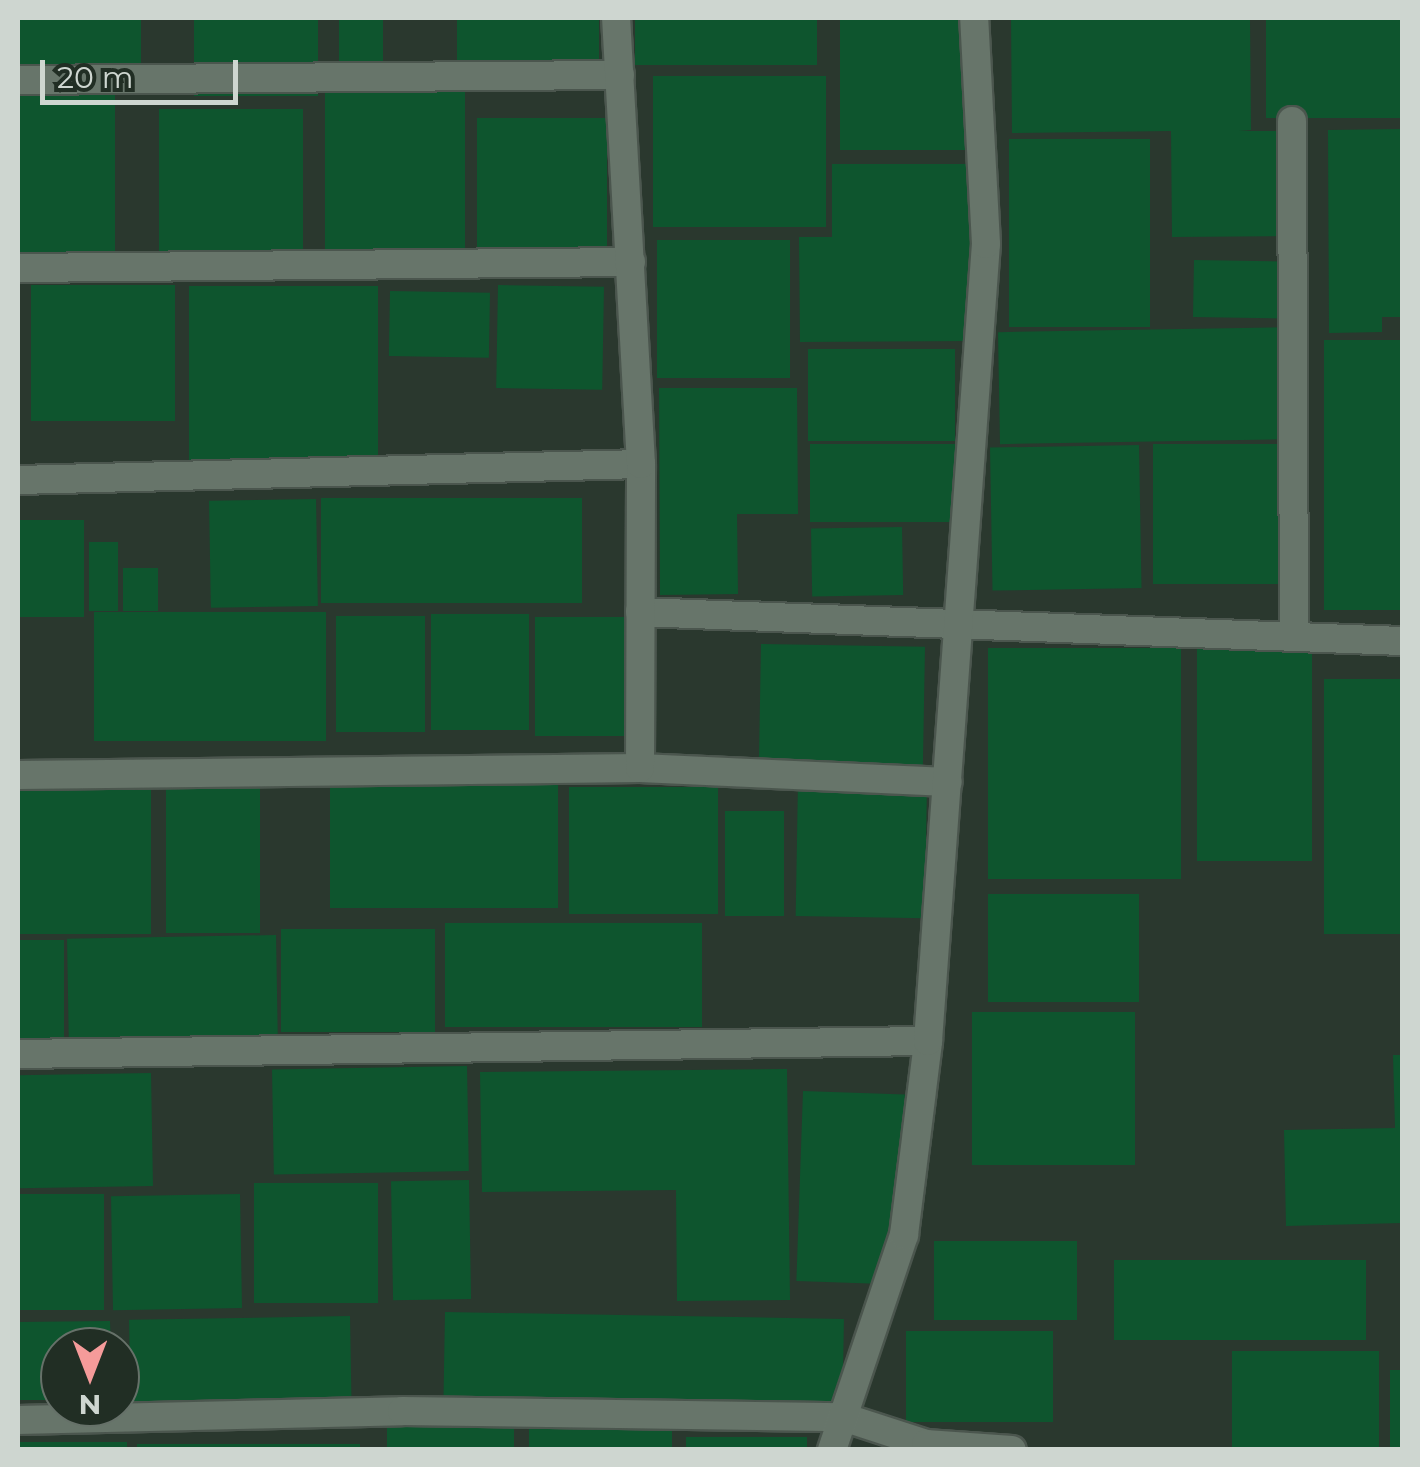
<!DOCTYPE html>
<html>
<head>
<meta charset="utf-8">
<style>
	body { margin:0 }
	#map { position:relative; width:1420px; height:1467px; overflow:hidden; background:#2a382e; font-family:Montserrat,sans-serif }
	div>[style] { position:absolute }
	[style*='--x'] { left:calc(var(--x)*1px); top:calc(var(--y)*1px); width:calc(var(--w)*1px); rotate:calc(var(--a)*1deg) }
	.building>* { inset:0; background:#0e552e; transform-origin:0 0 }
	.roads { filter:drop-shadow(2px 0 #4b564e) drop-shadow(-2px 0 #4b564e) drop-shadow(0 2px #4b564e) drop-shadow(0 -2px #4b564e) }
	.minor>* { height:28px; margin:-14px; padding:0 14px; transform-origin:14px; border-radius:14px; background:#67756a }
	span { translate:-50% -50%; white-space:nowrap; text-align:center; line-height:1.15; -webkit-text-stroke:8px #212e24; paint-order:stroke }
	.frame { position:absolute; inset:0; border:20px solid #ced6d0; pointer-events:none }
	.north { position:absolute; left:40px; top:1327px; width:100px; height:100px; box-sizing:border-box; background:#212e24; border:2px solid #667169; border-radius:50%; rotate:180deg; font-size:28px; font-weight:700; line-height:40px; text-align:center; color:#ced6d0 }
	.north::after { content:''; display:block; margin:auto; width:35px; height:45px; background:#f59b9a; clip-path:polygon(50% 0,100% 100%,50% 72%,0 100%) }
	.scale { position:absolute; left:40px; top:60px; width:198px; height:45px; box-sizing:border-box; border:5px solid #ced6d0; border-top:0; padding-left:12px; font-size:30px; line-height:35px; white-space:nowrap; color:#ced6d0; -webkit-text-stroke:8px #212e24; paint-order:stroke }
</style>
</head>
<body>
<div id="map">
	<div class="building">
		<i style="left:18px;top:18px;width:123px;height:50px"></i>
		<i style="left:194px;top:18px;width:124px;height:78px"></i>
		<i style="left:339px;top:18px;width:44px;height:45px"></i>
		<i style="left:457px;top:18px;width:142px;height:58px"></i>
		<i style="left:635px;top:18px;width:182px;height:47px"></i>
		<i style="left:840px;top:18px;width:128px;height:132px"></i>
		<i style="clip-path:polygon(1011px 18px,1250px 18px,1251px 130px,1239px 131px,1300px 131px,1301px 236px,1172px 237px,1171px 131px,1012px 133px)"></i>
		<i style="left:1266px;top:18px;width:136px;height:100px"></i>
		<i style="left:826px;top:76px;width:151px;height:173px;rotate:90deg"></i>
		<i style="left:18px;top:81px;width:97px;height:177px"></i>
		<i style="left:465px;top:90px;width:168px;height:140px;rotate:90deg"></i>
		<i style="left:159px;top:109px;width:144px;height:147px"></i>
		<i style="left:607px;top:118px;width:141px;height:130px;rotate:90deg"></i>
		<i style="clip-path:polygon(1402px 129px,1402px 317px,1382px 317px,1382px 332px,1329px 333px,1328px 130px)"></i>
		<i style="left:1150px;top:139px;width:188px;height:141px;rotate:90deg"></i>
		<i style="clip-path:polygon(832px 164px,973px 164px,974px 341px,800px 342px,799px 237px,832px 237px)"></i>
		<i style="left:657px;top:240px;width:133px;height:138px"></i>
		<i style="left:1194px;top:260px;width:90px;height:57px;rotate:1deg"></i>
		<i style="left:31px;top:285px;width:144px;height:136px"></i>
		<i style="left:498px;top:285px;width:106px;height:103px;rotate:1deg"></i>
		<i style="left:189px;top:286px;width:189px;height:177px"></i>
		<i style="left:390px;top:291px;width:100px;height:65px;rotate:1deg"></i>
		<i style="left:1294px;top:327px;width:112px;height:296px;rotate:89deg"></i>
		<i style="left:1402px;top:340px;width:270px;height:78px;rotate:90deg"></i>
		<i style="left:808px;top:349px;width:147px;height:92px"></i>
		<i style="clip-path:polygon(659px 388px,797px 388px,798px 514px,737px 514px,738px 594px,660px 595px)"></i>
		<i style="left:957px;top:444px;width:78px;height:147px;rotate:90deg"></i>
		<i style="left:1295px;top:444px;width:140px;height:142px;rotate:90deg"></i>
		<i style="left:1139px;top:445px;width:143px;height:149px;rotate:89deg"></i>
		<i style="left:582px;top:498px;width:105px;height:261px;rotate:90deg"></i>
		<i style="left:316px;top:499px;width:107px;height:107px;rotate:89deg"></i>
		<i style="left:18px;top:520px;width:66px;height:97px"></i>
		<i style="left:902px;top:527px;width:68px;height:91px;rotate:89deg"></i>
		<i style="left:89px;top:542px;width:29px;height:69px"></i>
		<i style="left:123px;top:568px;width:35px;height:43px"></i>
		<i style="left:326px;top:612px;width:129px;height:232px;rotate:90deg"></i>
		<i style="left:431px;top:614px;width:98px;height:116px"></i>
		<i style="left:425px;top:616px;width:116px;height:89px;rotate:90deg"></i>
		<i style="left:627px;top:617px;width:119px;height:92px;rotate:90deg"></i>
		<i style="left:761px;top:644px;width:164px;height:121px;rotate:1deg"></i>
		<i style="left:988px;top:648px;width:193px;height:231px"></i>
		<i style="left:1197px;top:649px;width:115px;height:212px"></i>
		<i style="left:1324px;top:679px;width:78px;height:255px"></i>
		<i style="left:558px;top:776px;width:132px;height:228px;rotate:90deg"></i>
		<i style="left:166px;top:777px;width:94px;height:156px"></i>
		<i style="left:798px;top:782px;width:129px;height:134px;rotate:1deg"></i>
		<i style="left:569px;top:787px;width:149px;height:127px"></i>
		<i style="left:151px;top:788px;width:146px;height:133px;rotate:90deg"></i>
		<i style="left:725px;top:811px;width:59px;height:105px"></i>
		<i style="left:988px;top:894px;width:151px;height:108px"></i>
		<i style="left:702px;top:923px;width:104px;height:257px;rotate:90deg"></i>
		<i style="left:281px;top:929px;width:154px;height:103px"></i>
		<i style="left:276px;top:935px;width:110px;height:209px;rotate:89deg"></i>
		<i style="left:18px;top:940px;width:46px;height:113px"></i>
		<i style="left:972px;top:1012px;width:163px;height:153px"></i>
		<i style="clip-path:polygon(1393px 1055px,1402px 1055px,1402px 1223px,1286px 1226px,1284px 1130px,1395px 1128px)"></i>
		<i style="left:467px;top:1066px;width:105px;height:195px;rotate:89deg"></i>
		<i style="clip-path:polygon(787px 1069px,790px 1300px,677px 1301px,676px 1190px,482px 1192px,480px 1072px)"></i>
		<i style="left:151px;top:1073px;width:113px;height:133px;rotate:89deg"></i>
		<i style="left:803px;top:1091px;width:102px;height:190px;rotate:2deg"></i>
		<i style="left:469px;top:1180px;width:119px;height:78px;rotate:89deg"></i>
		<i style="left:378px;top:1183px;width:120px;height:124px;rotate:90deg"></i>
		<i style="left:104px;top:1194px;width:116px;height:86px;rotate:90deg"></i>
		<i style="left:240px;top:1194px;width:114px;height:129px;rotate:89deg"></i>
		<i style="left:934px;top:1241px;width:143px;height:79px"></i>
		<i style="left:1114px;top:1260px;width:252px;height:80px"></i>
		<i style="left:445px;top:1312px;width:399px;height:94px;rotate:1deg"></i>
		<i style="left:350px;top:1316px;width:84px;height:221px;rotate:89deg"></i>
		<i style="clip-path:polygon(110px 1321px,111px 1347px,60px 1347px,60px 1400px,18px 1400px,18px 1322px)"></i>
		<i style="left:906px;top:1331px;width:147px;height:91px"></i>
		<i style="left:1232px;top:1351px;width:147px;height:99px"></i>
		<i style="left:1390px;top:1370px;width:12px;height:80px"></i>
		<i style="left:387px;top:1426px;width:127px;height:24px"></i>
		<i style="left:529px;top:1429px;width:143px;height:21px"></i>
		<i style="left:686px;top:1437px;width:121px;height:13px"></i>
		<i style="left:18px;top:1442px;width:109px;height:8px"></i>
		<i style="left:137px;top:1444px;width:223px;height:6px"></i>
	</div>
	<div class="roads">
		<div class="minor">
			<i style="--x:18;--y:80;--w:602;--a:-0.48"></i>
			<i style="--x:1292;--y:121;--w:516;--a:89.78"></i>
			<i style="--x:18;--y:268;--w:613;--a:-0.56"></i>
			<i style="--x:18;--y:480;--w:623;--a:-1.47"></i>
			<i style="--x:640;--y:612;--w:763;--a:2.18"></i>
			<i style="--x:640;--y:768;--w:308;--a:2.6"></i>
			<i style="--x:18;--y:775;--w:622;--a:-0.64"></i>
			<i style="--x:640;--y:768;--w:304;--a:-89.8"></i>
			<i style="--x:641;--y:464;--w:447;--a:-93.2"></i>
			<i style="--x:18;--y:1054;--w:910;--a:-0.82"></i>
			<i style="--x:18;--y:1420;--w:384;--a:-1.3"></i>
			<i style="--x:402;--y:1411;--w:441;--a:0.8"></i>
			<i style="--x:843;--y:1417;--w:87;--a:18"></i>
			<i style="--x:926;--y:1444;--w:86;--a:4"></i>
			<i style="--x:832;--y:1450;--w:227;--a:-71.5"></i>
			<i style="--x:904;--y:1235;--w:195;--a:-82.9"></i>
			<i style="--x:928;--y:1041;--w:799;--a:-85.84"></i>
			<i style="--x:986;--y:244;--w:226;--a:-93"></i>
		</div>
	</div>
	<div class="frame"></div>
	<div class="north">N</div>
	<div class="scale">20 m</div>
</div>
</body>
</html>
